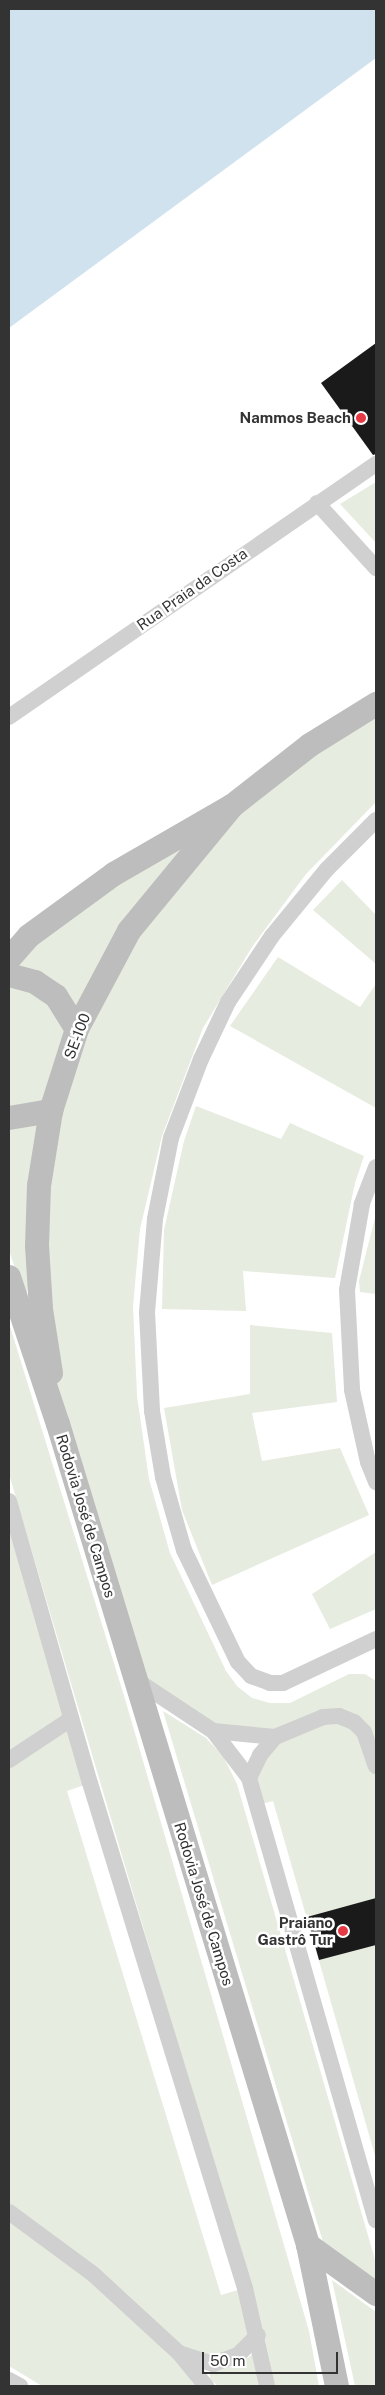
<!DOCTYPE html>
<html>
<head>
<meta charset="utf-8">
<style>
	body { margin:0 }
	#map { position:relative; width:385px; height:2395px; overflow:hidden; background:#fff; font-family:"Public Sans",sans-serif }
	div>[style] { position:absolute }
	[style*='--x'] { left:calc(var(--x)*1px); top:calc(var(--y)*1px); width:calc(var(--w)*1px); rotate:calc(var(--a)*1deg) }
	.green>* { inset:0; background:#e6ecdf }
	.water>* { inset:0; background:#cfe2ee }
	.building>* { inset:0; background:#1a1a1a }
	.street>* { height:16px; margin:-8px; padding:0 8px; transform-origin:8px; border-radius:8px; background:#d0d0d0 }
	.secondary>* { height:24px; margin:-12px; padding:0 12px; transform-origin:12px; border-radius:12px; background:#bdbdbd }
	.dots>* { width:14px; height:14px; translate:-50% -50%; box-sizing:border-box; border:2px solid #fff; border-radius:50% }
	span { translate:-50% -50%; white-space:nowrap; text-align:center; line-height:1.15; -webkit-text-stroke:5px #fff; paint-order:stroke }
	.poi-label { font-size:15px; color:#333; font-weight:700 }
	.right { translate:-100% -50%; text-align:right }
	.street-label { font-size:15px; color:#333 }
	.frame { position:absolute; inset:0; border:10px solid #333; pointer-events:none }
	.scale { position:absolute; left:202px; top:2352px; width:136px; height:22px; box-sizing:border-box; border:2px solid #333; border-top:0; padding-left:6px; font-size:15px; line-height:18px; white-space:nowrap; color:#333; -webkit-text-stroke:4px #fff; paint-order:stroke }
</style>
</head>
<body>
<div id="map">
	<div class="green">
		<i style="clip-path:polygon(376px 482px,376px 543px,340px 504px)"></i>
		<i style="clip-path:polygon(376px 704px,376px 802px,306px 874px,252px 947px,203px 1028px,162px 1136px,140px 1229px,133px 1306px,137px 1396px,149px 1479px,170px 1553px,226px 1671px,237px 1686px,252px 1698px,270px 1703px,290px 1703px,349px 1674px,365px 1674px,376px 1681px,376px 2159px,273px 1801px,257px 1805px,249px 1778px,275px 1737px,213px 1731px,136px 1680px,58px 1424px,37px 1213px,26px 1301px,9px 1250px,9px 959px)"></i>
		<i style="clip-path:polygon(342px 880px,376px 915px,376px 964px,313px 910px)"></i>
		<i style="clip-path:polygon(278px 957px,360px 1007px,376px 984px,376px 1108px,230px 1026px)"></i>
		<i style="clip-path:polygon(196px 1106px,281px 1139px,290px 1123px,364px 1156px,355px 1183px,335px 1278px,243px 1271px,246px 1311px,162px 1309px,164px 1230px,184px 1141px)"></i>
		<i style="clip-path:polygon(376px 1214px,376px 1294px,360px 1292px,359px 1281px)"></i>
		<i style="clip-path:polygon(9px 1323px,125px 1699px,309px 2331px,319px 2386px,275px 2386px,265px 2339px,9px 1474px)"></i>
		<i style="clip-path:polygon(250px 1325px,332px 1333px,337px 1402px,252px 1413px,262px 1461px,340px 1448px,369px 1515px,212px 1585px,182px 1510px,164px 1408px,250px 1394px)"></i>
		<i style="clip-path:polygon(9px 1527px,90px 1783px,67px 1791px,221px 2295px,245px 2288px,257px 2335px,238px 2355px,201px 2362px,206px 2386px,42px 2386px,9px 2366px)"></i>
		<i style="clip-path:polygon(376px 1552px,376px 1609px,330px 1629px,312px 1594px)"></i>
		<i style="clip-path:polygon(163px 1711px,206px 1738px,223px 1756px,237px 1784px,376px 2263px,376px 2280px,323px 2242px)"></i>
		<i style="clip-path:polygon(332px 2280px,376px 2312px,376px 2386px,355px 2386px)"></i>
		<i style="clip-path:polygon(253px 2354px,259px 2386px,218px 2386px,210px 2379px,210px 2370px,235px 2366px)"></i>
	</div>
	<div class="water">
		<i style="clip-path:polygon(9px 9px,376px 9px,376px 58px,9px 328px)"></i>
	</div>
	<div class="building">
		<i style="clip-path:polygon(376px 343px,376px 454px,373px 455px,321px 383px)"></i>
		<i style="clip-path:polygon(376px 1898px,376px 1945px,319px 1960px,307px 1917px)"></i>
	</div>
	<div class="street">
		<i style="--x:317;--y:503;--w:88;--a:47.8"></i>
		<i style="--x:9;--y:717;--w:446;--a:-34.6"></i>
		<i style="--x:376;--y:820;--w:69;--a:135"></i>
		<i style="--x:327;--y:869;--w:87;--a:129.4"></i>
		<i style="--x:272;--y:936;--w:79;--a:123.7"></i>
		<i style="--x:228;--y:1002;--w:63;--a:115.3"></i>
		<i style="--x:201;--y:1059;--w:85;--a:110.8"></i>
		<i style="--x:171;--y:1138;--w:83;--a:101.2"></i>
		<i style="--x:155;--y:1219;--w:93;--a:94.9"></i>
		<i style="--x:147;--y:1312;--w:99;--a:87.1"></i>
		<i style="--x:152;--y:1411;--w:67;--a:80.5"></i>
		<i style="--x:163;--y:1477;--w:76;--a:74"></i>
		<i style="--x:184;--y:1550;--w:124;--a:64.3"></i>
		<i style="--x:238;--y:1662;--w:19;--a:47"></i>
		<i style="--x:251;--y:1676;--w:20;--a:20"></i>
		<i style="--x:270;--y:1683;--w:13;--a:0"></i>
		<i style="--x:283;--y:1683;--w:103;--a:-25.3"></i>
		<i style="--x:376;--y:1167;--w:40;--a:111"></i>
		<i style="--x:362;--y:1204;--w:87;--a:99.9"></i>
		<i style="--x:347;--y:1290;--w:100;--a:87.1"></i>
		<i style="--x:352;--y:1390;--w:74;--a:77.5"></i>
		<i style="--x:368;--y:1462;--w:22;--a:68"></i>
		<i style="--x:9;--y:1501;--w:293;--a:74"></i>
		<i style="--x:90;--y:1783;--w:528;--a:72.94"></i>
		<i style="--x:245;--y:2288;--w:100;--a:77.3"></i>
		<i style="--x:136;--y:1680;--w:92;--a:33.5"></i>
		<i style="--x:213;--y:1731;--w:59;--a:52.5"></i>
		<i style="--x:249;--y:1778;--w:460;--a:74"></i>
		<i style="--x:213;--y:1731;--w:62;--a:5.5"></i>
		<i style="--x:9;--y:1760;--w:74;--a:-33.5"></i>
		<i style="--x:249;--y:1778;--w:25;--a:-64"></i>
		<i style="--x:260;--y:1755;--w:23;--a:-50"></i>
		<i style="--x:275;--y:1737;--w:52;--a:-22.6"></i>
		<i style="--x:323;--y:1717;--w:16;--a:-4"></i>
		<i style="--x:339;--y:1716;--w:16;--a:22"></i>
		<i style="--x:354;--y:1722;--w:14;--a:45"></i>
		<i style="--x:364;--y:1732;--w:36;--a:71"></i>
		<i style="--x:9;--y:2212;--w:104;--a:36.4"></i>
		<i style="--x:93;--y:2274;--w:117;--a:42.6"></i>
		<i style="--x:179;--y:2353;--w:43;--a:50.7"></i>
		<i style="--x:182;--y:2354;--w:33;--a:18"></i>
		<i style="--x:213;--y:2364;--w:27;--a:-20"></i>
		<i style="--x:238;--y:2355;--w:28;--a:-45"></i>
		<i style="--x:9;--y:2380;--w:13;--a:29"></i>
	</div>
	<div class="secondary">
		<i style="--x:9;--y:959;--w:30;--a:-49"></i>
		<i style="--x:29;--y:936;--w:105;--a:-36.1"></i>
		<i style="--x:114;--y:874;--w:136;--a:-30"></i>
		<i style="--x:232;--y:806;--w:99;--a:-38"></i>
		<i style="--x:310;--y:745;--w:78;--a:-31.8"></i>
		<i style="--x:9;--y:975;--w:27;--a:15"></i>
		<i style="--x:35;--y:982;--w:25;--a:34"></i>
		<i style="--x:56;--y:996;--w:39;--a:58"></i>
		<i style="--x:9;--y:1118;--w:43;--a:-9.5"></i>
		<i style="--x:9;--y:1277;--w:155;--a:71.6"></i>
		<i style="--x:58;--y:1424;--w:858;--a:73.06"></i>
		<i style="--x:308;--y:2245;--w:144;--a:78.4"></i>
		<i style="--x:51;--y:1373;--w:65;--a:-98.9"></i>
		<i style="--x:41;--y:1309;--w:63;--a:-93.6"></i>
		<i style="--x:37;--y:1246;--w:60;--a:-88.1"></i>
		<i style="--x:39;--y:1186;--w:76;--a:-80.9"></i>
		<i style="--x:51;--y:1111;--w:86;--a:-72.4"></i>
		<i style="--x:77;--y:1029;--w:111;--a:-62"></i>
		<i style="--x:129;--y:931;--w:162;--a:-50.5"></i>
		<i style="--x:308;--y:2245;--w:84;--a:35.8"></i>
	</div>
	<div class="dots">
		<i style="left:361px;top:418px;background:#e63946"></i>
		<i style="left:343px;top:1931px;background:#e63946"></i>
	</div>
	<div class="poi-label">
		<span class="right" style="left:351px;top:418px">Nammos Beach</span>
		<span class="right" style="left:333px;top:1931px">Praiano<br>Gastrô Tur</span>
	</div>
	<div class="street-label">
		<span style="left:192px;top:589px;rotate:-35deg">Rua Praia da Costa</span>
		<span style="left:77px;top:1036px;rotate:-69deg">SE-100</span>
		<span style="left:86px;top:1516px;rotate:73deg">Rodovia José de Campos</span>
		<span style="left:204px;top:1904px;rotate:73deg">Rodovia José de Campos</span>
	</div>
	<div class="frame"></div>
	<div class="scale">50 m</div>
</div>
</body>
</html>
